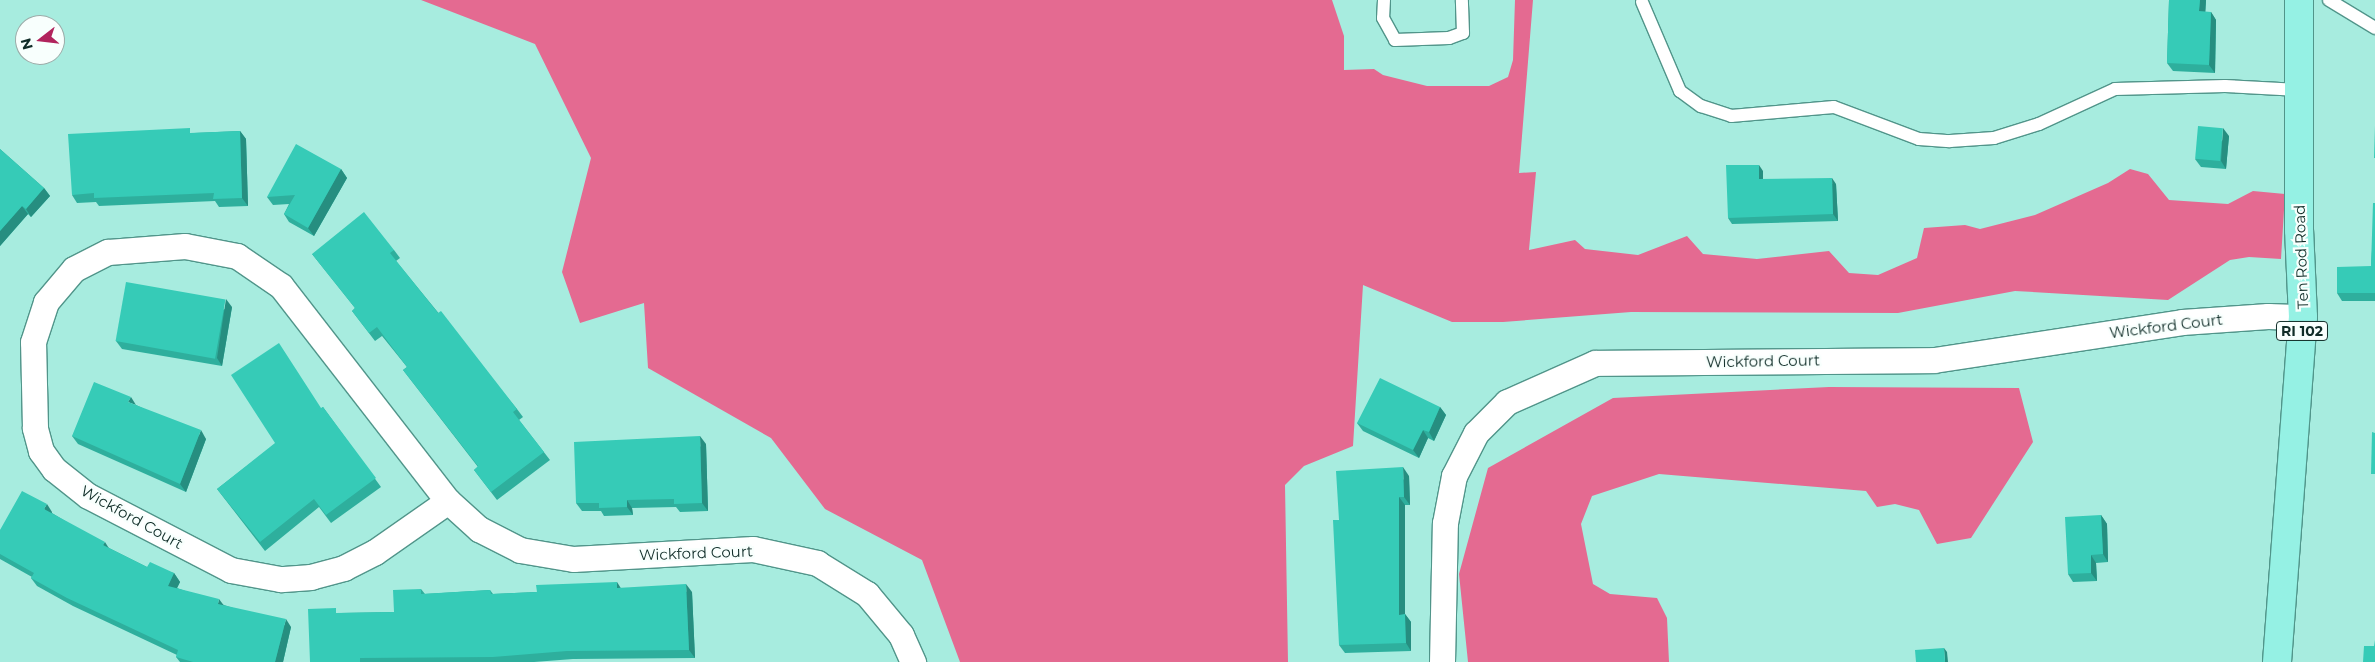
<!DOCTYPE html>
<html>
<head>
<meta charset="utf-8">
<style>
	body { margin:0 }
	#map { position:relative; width:2375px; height:662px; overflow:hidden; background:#a7ecdf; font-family:Montserrat,sans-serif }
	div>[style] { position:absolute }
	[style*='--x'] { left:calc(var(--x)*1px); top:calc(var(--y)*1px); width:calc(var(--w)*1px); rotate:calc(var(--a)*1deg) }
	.forest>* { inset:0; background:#e46a91 }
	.roads { filter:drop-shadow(1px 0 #51958a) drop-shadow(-1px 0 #51958a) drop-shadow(0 1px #51958a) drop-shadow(0 -1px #51958a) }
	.service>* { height:12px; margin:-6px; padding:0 6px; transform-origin:6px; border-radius:6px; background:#fff }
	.minor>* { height:25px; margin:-12.5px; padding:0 12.5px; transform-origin:12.5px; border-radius:12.5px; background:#fff }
	.primary>* { height:28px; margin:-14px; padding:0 14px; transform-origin:14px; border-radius:14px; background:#95f1e4 }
	.wall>* { inset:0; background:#2eaf9d }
	.shaded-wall>* { inset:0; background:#268e80 }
	.building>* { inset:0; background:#36cbb7; transform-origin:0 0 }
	span { translate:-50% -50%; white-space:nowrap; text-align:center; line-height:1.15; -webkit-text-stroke:4.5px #f8fffd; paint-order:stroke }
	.shield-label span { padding:1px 4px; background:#f8fffd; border:1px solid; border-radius:4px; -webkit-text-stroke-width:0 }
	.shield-label { font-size:14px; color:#102d28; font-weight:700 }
	.street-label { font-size:15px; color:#102d28 }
	.north { position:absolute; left:15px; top:15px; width:50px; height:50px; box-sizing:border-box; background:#f8fffd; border:1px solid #9baba8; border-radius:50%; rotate:254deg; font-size:14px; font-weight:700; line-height:20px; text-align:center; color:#102d28 }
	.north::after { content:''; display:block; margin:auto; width:18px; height:22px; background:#b1245d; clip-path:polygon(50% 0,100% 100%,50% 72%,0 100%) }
</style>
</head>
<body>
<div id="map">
	<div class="forest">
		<i style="clip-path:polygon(421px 0,1332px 0,1344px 36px,1344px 70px,1374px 69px,1383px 75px,1427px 86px,1489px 86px,1508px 77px,1513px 60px,1515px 0,1533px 0,1519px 173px,1536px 172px,1529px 250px,1575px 240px,1585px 249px,1638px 255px,1687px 236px,1703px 254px,1757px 259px,1829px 251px,1849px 273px,1878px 275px,1917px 258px,1924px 228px,1965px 225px,1980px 229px,2035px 215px,2108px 183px,2130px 169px,2148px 174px,2169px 200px,2228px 204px,2253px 191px,2285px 194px,2281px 259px,2249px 257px,2230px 260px,2168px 300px,2015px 291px,1898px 313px,1631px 312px,1503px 322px,1452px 322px,1363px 285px,1353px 446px,1304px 466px,1285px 485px,1288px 662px,960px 662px,922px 560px,825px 509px,771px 438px,648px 368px,644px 303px,580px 323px,562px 272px,591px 158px,535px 44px)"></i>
		<i style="clip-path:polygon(1829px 387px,2019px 388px,2033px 442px,1971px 538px,1937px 544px,1919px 510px,1895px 504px,1877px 507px,1866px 491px,1659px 474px,1592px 496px,1581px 524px,1593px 584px,1610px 594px,1657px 598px,1667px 618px,1669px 662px,1468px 662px,1459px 574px,1488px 468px,1613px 398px)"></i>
	</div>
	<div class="roads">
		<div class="service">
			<i style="--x:1384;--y:0;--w:18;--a:93"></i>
			<i style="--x:1383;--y:18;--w:25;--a:61"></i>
			<i style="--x:1395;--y:40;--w:54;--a:-2.1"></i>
			<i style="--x:1449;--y:38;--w:15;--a:-20"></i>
			<i style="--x:1463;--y:33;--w:33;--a:-92"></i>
			<i style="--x:2329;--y:0;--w:54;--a:31.3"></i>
			<i style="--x:1642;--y:2;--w:97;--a:66.9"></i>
			<i style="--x:1680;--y:91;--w:26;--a:36"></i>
			<i style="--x:1701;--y:106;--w:32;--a:18"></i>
			<i style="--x:1731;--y:116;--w:103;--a:-5"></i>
			<i style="--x:1834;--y:107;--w:91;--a:20.6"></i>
			<i style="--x:1919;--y:139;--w:31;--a:4"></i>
			<i style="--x:1950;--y:141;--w:44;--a:-3.9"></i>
			<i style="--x:1994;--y:138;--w:47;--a:-17.3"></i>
			<i style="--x:2039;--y:124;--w:84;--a:-24.7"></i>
			<i style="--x:2115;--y:89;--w:110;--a:-1.6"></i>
			<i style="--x:2225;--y:86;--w:74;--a:3.1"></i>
		</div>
		<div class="minor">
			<i style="--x:448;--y:501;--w:89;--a:145.1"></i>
			<i style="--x:375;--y:552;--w:35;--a:153"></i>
			<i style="--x:344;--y:568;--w:34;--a:165"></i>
			<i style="--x:311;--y:577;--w:31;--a:176"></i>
			<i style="--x:280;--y:579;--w:50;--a:-169.6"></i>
			<i style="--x:231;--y:570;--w:161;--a:-152.6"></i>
			<i style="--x:88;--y:496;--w:43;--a:-141.5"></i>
			<i style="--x:54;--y:469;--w:22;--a:-126"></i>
			<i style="--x:41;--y:451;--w:24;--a:-105"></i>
			<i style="--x:35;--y:428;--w:86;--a:-91.3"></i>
			<i style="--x:33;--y:342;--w:42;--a:-72"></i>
			<i style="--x:46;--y:302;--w:43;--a:-49.7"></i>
			<i style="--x:74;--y:269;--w:38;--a:-27"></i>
			<i style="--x:108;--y:252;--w:77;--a:-4.5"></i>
			<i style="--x:185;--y:246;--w:53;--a:10.9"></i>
			<i style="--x:237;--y:256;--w:53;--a:34.3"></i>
			<i style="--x:281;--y:286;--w:272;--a:52.2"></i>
			<i style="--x:448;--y:501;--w:42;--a:42.1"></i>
			<i style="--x:479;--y:529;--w:46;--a:27.1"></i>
			<i style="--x:520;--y:550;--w:54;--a:9.6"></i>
			<i style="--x:573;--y:559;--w:180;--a:-3.2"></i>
			<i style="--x:753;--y:549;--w:66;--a:12.3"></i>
			<i style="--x:817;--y:563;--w:59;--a:31.8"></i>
			<i style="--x:867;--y:594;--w:53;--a:50.3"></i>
			<i style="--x:901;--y:635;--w:30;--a:66"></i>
			<i style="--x:1442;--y:662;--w:139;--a:-88.8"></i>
			<i style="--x:1445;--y:523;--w:48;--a:-79.2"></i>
			<i style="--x:1454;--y:476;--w:48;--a:-62.9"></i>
			<i style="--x:1476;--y:433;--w:44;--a:-45"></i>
			<i style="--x:1507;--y:402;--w:96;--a:-23.9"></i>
			<i style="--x:1595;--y:363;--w:339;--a:-0.5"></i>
			<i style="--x:1934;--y:360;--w:251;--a:-8.7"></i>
			<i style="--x:2182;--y:322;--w:86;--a:-4"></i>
			<i style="--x:2268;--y:316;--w:35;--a:2"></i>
		</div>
		<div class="primary">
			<i style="--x:2277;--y:662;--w:346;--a:-85.7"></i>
			<i style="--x:2303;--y:317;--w:87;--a:-92.6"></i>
			<i style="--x:2299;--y:230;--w:230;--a:-90"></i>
		</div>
	</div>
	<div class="wall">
		<i style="clip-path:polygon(2169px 0,2206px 0,2205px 12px,2211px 12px,2216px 20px,2215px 73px,2173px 71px,2167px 63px)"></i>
		<i style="clip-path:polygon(240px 131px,246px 139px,248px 206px,219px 207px,215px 201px,99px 206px,96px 202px,77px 203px,72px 195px,194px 133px)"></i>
		<i style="clip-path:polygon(2229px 136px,2226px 169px,2201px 167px,2195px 159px)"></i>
		<i style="clip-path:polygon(0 149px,44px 188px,50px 196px,31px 217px,28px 214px,0 246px)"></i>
		<i style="clip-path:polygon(341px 169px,347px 178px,314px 236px,289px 222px,284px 214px,289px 204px,273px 205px,267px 197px)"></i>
		<i style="clip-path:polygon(1763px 171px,1763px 179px,1836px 184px,1838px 221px,1732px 224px,1728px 218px)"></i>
		<i style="clip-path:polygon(2375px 203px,2375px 301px,2342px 301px,2337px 293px,2371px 266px)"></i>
		<i style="clip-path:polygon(394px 250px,400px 258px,396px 261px,517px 409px,523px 417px,519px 420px,550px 460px,497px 500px,474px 470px,478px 467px,403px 370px,407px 367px,382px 336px,375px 341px,352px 311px,355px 308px,312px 254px)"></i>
		<i style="clip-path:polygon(232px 307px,222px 366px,122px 349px,116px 341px)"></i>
		<i style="clip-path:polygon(136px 405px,206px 439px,186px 492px,78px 444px,72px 436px)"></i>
		<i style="clip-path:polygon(323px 407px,381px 487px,331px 523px,319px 507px,265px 551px,217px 489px)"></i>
		<i style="clip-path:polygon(1440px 407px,1446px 415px,1434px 441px,1428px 438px,1419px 458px,1363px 431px,1357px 423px)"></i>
		<i style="clip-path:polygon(706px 444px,708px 511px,680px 512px,676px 507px,632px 508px,633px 515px,604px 516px,601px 511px,582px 511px,576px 503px)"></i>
		<i style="clip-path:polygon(1409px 476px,1410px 505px,1405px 505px,1405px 614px,1411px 622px,1411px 651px,1345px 653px,1339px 645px,1339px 520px)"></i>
		<i style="clip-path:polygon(52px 512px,52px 513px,109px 548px,147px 567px,174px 573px,180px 582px,177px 588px,224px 605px,291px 627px,283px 662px,180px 662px,176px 657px,177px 655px,73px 606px,37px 586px,31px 578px,32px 577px,0 559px,0 530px)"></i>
		<i style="clip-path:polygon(2101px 515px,2107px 524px,2108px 562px,2096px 563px,2097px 581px,2073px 582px,2068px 574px)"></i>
		<i style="clip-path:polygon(621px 588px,692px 592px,695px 658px,573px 659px,534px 662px,310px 662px,340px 613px,394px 612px,421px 589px,425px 594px,490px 590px,493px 594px)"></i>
	</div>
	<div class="shaded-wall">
		<i style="clip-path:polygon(2200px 0,2206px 0,2205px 20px,2199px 11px)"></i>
		<i style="clip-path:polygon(2211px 12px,2216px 20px,2215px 73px,2209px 65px)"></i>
		<i style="clip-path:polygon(2223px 128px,2229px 136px,2226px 169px,2221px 161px)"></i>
		<i style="clip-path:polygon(240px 131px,246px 139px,248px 206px,242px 198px)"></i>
		<i style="clip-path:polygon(1759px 165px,1763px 171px,1763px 186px,1759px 179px)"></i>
		<i style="clip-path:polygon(341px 169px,347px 178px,314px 236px,308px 228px)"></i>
		<i style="clip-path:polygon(1832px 178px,1836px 184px,1838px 221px,1833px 214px)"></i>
		<i style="clip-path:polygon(44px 188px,50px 196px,31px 217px,26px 209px)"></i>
		<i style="clip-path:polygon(22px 206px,28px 214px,0 246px,0 231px)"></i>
		<i style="clip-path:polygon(226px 299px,232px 307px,222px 366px,217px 358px)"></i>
		<i style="clip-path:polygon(131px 397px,136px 405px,128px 402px)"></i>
		<i style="clip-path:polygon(1440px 407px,1446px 415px,1434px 441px,1429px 432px)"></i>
		<i style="clip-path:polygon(201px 430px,206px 439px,186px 492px,180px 484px)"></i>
		<i style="clip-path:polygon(1423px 430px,1428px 438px,1419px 458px,1413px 450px)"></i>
		<i style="clip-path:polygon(700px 436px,706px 444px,708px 511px,702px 503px)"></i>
		<i style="clip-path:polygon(1403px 467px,1409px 476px,1410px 505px,1404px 497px)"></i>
		<i style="clip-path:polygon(1399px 497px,1405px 505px,1405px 614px,1411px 622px,1411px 651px,1406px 643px,1399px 615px)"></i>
		<i style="clip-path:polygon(627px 500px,632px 508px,633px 515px,627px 507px)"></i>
		<i style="clip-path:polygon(47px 504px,52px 512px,50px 517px,44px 509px)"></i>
		<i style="clip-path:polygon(2101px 515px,2107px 524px,2108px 562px,2103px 554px)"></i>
		<i style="clip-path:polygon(105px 542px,110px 550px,103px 545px)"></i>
		<i style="clip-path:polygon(2091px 555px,2096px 563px,2097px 581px,2091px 573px)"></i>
		<i style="clip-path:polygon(174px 573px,180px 582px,174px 594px,168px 586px)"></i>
		<i style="clip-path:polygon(617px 582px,622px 590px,617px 588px)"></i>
		<i style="clip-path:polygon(686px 584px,692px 592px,695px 658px,689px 650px)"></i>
		<i style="clip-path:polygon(219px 599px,225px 607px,218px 604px)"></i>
		<i style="clip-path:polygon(286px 619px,291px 627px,283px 662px,275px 662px)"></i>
		<i style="clip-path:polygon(1944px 648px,1947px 652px,1948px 662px,1945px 662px)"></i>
	</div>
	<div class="building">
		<i style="clip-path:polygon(2169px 0,2200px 0,2199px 11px,2211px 12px,2209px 65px,2167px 63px)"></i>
		<i style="clip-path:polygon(2375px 125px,2375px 158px,2374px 158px)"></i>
		<i style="left:2198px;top:126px;width:25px;height:33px;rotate:5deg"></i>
		<i style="clip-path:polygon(190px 128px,190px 133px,240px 131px,242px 198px,213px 199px,214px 193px,94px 198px,94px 193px,72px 195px,68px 134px)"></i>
		<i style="clip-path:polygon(296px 144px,341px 169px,308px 228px,284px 214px,295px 195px,267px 197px)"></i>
		<i style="clip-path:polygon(0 149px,44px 188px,26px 209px,22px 206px,0 231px)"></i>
		<i style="clip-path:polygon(1726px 165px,1759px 165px,1759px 179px,1832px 178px,1833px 214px,1728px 218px)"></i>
		<i style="clip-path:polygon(2373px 203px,2375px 203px,2375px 293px,2337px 293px,2337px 267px,2371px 266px)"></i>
		<i style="clip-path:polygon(364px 212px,394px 250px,390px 253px,438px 313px,441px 311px,517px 409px,513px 412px,544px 452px,491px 492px,474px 470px,478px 466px,403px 370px,407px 367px,377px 327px,369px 333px,352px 311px,355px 308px,312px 254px)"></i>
		<i style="left:126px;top:282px;width:101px;height:60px;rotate:10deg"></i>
		<i style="clip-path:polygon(279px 343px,321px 408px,323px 407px,376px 478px,326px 515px,314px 499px,260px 542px,217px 489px,275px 443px,231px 375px)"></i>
		<i style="clip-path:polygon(1380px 378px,1440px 407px,1429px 432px,1423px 430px,1413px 450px,1357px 423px)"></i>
		<i style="clip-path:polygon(94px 382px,131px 397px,128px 402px,201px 430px,180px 484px,72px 436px)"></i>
		<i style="clip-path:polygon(2372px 432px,2375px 433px,2375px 474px,2371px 474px)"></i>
		<i style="clip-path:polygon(700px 436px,702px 503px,674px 504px,674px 499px,627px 500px,627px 507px,599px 508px,599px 503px,576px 503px,574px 442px)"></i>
		<i style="clip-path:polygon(1403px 467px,1404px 497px,1399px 497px,1399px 615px,1405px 614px,1406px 643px,1339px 645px,1333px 520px,1339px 520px,1336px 471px)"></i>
		<i style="clip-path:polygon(22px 491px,47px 504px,44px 509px,105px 542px,103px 545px,147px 567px,150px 562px,174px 573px,168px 586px,219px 599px,218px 604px,286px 619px,275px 662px,193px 662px,176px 657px,178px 650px,67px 598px,31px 578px,34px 573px,0 554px,0 530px)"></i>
		<i style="clip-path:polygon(2101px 515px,2103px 554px,2091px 555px,2091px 573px,2068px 574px,2065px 517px)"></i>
		<i style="clip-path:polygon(617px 582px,617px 588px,686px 584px,689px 650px,567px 651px,493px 657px,360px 658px,360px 662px,310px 662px,308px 609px,336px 608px,336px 613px,394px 612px,393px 590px,421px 589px,421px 594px,490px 590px,491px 594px,537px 592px,536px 585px)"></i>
		<i style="clip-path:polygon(2375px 640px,2375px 662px,2363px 662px,2364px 646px,2374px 646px)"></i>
		<i style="clip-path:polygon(1944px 648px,1945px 662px,1916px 662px,1915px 650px)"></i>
	</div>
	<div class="shield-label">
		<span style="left:2302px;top:331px">RI 102</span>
	</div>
	<div class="street-label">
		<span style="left:2301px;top:257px;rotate:-92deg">Ten Rod Road</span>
		<span style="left:2166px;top:326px;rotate:-7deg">Wickford Court</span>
		<span style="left:1763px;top:361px;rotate:-1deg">Wickford Court</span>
		<span style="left:132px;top:517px;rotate:29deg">Wickford Court</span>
		<span style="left:696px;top:553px;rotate:-2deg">Wickford Court</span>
	</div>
	<div class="north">N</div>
</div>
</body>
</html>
